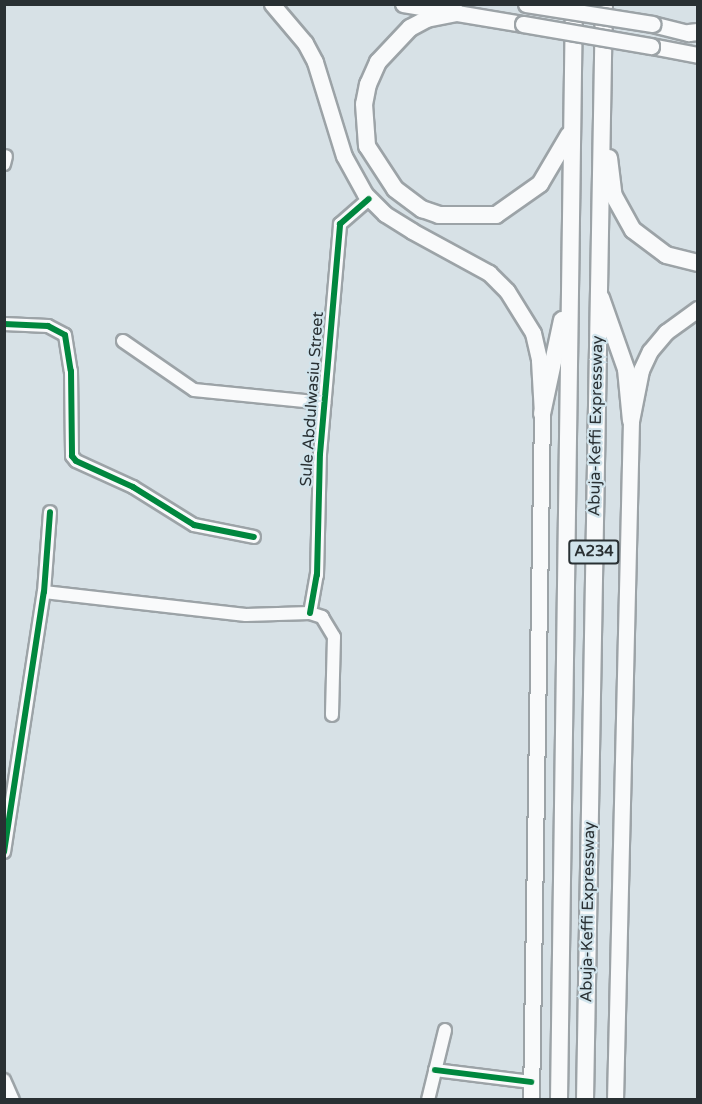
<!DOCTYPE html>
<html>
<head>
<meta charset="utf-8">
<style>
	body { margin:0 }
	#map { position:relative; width:702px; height:1104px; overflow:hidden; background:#d7e1e6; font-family:"Varela Round",sans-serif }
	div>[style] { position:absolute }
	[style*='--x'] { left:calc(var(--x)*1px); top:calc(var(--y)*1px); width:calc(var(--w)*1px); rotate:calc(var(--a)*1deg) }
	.roads { filter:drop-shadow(2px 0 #9ca3a7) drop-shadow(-2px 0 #9ca3a7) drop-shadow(0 2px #9ca3a7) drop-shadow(0 -2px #9ca3a7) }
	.minor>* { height:12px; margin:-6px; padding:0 6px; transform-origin:6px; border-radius:6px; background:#f9fafb }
	.major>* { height:15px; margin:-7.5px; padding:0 7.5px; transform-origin:7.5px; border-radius:7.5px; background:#f9fafb }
	.highway>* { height:16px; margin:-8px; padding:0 8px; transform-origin:8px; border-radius:8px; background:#f9fafb }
	.bridges { filter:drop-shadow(2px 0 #9ca3a7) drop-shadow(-2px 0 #9ca3a7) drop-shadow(0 2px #9ca3a7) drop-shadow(0 -2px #9ca3a7) }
	.major-bridge>* { height:15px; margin:-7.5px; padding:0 7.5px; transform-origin:7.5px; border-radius:7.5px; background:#f9fafb }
	.cycleway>* { height:6px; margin:-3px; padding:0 3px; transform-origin:3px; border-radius:3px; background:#00873e }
	span { translate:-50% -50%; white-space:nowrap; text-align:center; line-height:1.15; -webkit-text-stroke:4.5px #d1e4ec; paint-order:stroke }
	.shield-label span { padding:2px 4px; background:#d1e4ec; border:2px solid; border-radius:4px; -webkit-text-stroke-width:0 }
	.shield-label { font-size:15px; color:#293033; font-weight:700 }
	.street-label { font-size:16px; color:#293033 }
	.frame { position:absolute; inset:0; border:6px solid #293033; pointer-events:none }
</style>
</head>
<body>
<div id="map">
	<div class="roads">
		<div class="minor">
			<i style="--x:4;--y:164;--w:8;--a:-76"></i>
			<i style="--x:4;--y:324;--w:44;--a:2.6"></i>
			<i style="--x:48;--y:326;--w:19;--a:28"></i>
			<i style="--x:65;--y:335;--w:36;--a:81"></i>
			<i style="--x:71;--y:371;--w:85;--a:89.3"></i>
			<i style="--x:72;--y:456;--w:6;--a:51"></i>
			<i style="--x:76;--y:461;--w:63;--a:24.5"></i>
			<i style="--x:133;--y:487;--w:72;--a:31.9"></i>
			<i style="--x:194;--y:525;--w:61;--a:11.3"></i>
			<i style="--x:123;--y:341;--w:86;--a:34.6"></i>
			<i style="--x:194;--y:390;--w:131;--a:5.7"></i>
			<i style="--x:44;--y:592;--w:203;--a:6.5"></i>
			<i style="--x:246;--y:615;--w:64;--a:-1.8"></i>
			<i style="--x:310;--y:613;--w:13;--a:18"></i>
			<i style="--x:322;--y:617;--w:23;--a:59"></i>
			<i style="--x:334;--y:637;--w:78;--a:91.5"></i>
			<i style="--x:310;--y:613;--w:39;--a:-80"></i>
			<i style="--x:317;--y:575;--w:121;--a:-88.6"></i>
			<i style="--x:320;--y:454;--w:231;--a:-85"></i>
			<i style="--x:340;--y:224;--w:38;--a:-41"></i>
			<i style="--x:4;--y:852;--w:263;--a:-81.3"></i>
			<i style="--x:44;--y:592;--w:80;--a:-85.7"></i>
			<i style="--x:435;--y:1070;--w:97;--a:7.1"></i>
			<i style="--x:4;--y:1080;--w:22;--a:66"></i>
			<i style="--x:428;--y:1100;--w:72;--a:-76.3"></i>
		</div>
		<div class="major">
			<i style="--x:272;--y:4;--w:51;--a:49.8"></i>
			<i style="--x:305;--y:43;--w:21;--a:62"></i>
			<i style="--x:315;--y:62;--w:98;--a:72.9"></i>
			<i style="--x:344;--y:156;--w:43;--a:61.1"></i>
			<i style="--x:365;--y:194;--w:28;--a:45"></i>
			<i style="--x:385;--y:214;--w:32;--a:32"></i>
			<i style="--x:412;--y:231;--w:88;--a:28.6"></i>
			<i style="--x:489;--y:273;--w:25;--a:45"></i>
			<i style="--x:507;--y:291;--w:49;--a:58.2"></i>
			<i style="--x:533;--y:333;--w:28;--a:77"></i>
			<i style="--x:539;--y:360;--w:54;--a:86.8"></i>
			<i style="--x:542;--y:414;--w:686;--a:90.92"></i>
			<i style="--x:403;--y:4;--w:122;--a:9.5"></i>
			<i style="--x:652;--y:24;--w:38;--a:14"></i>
			<i style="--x:651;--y:46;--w:48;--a:10.8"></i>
			<i style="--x:615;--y:1100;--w:679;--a:-88.65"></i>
			<i style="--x:631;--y:421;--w:52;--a:-78.9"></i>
			<i style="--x:641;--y:370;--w:21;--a:-65"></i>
			<i style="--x:650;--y:351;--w:25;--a:-50"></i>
			<i style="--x:666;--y:332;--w:39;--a:-36"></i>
		</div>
		<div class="highway">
			<i style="--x:457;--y:13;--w:31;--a:169"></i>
			<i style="--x:427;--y:19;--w:19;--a:152"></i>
			<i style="--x:410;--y:28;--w:47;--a:133.3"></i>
			<i style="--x:378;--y:62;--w:24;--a:114"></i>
			<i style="--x:368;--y:84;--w:20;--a:101"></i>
			<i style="--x:364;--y:104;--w:42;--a:85.9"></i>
			<i style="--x:367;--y:146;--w:51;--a:56.9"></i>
			<i style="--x:395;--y:189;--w:34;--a:37"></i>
			<i style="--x:422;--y:209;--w:18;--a:19"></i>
			<i style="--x:439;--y:215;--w:57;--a:0"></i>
			<i style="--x:496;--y:215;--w:54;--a:-35.2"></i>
			<i style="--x:540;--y:184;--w:57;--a:-59.4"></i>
			<i style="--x:689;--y:33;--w:9;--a:-6"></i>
			<i style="--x:609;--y:158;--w:38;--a:83"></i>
			<i style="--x:614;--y:196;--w:39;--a:61"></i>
			<i style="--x:633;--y:230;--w:41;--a:37.1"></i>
			<i style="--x:666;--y:255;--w:33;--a:14"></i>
			<i style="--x:601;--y:298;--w:75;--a:70.6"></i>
			<i style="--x:626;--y:369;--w:52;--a:84.5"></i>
			<i style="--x:542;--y:414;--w:96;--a:-78"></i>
			<i style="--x:559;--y:1100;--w:1096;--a:-89.22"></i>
			<i style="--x:585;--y:1100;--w:1096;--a:-89.01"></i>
		</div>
	</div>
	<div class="bridges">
		<div class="major-bridge">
			<i style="--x:526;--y:4;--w:128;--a:9"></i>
			<i style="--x:523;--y:24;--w:130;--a:9.8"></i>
		</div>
	</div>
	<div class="cycleway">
		<i style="--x:4;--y:324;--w:44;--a:2.6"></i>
		<i style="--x:48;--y:326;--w:19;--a:28"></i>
		<i style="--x:65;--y:335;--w:36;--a:81"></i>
		<i style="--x:71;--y:371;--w:85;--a:89.3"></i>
		<i style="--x:72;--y:456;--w:6;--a:51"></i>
		<i style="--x:76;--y:461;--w:63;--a:24.5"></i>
		<i style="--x:133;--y:487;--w:72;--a:31.9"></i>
		<i style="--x:194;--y:525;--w:61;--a:11.3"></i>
		<i style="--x:310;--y:613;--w:39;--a:-80"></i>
		<i style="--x:317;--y:575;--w:121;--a:-88.6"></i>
		<i style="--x:320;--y:454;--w:231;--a:-85"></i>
		<i style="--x:340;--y:224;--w:38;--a:-41"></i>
		<i style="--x:4;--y:852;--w:263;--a:-81.3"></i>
		<i style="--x:44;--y:592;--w:80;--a:-85.7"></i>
		<i style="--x:435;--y:1070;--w:97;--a:7.1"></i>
	</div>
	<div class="shield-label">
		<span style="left:594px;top:552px">A234</span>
	</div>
	<div class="street-label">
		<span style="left:312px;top:399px;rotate:-86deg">Sule Abdulwasiu Street</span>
		<span style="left:596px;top:426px;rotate:-89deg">Abuja-Keffi Expressway</span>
		<span style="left:588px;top:912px;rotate:-89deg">Abuja-Keffi Expressway</span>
	</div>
	<div class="frame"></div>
</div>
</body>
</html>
